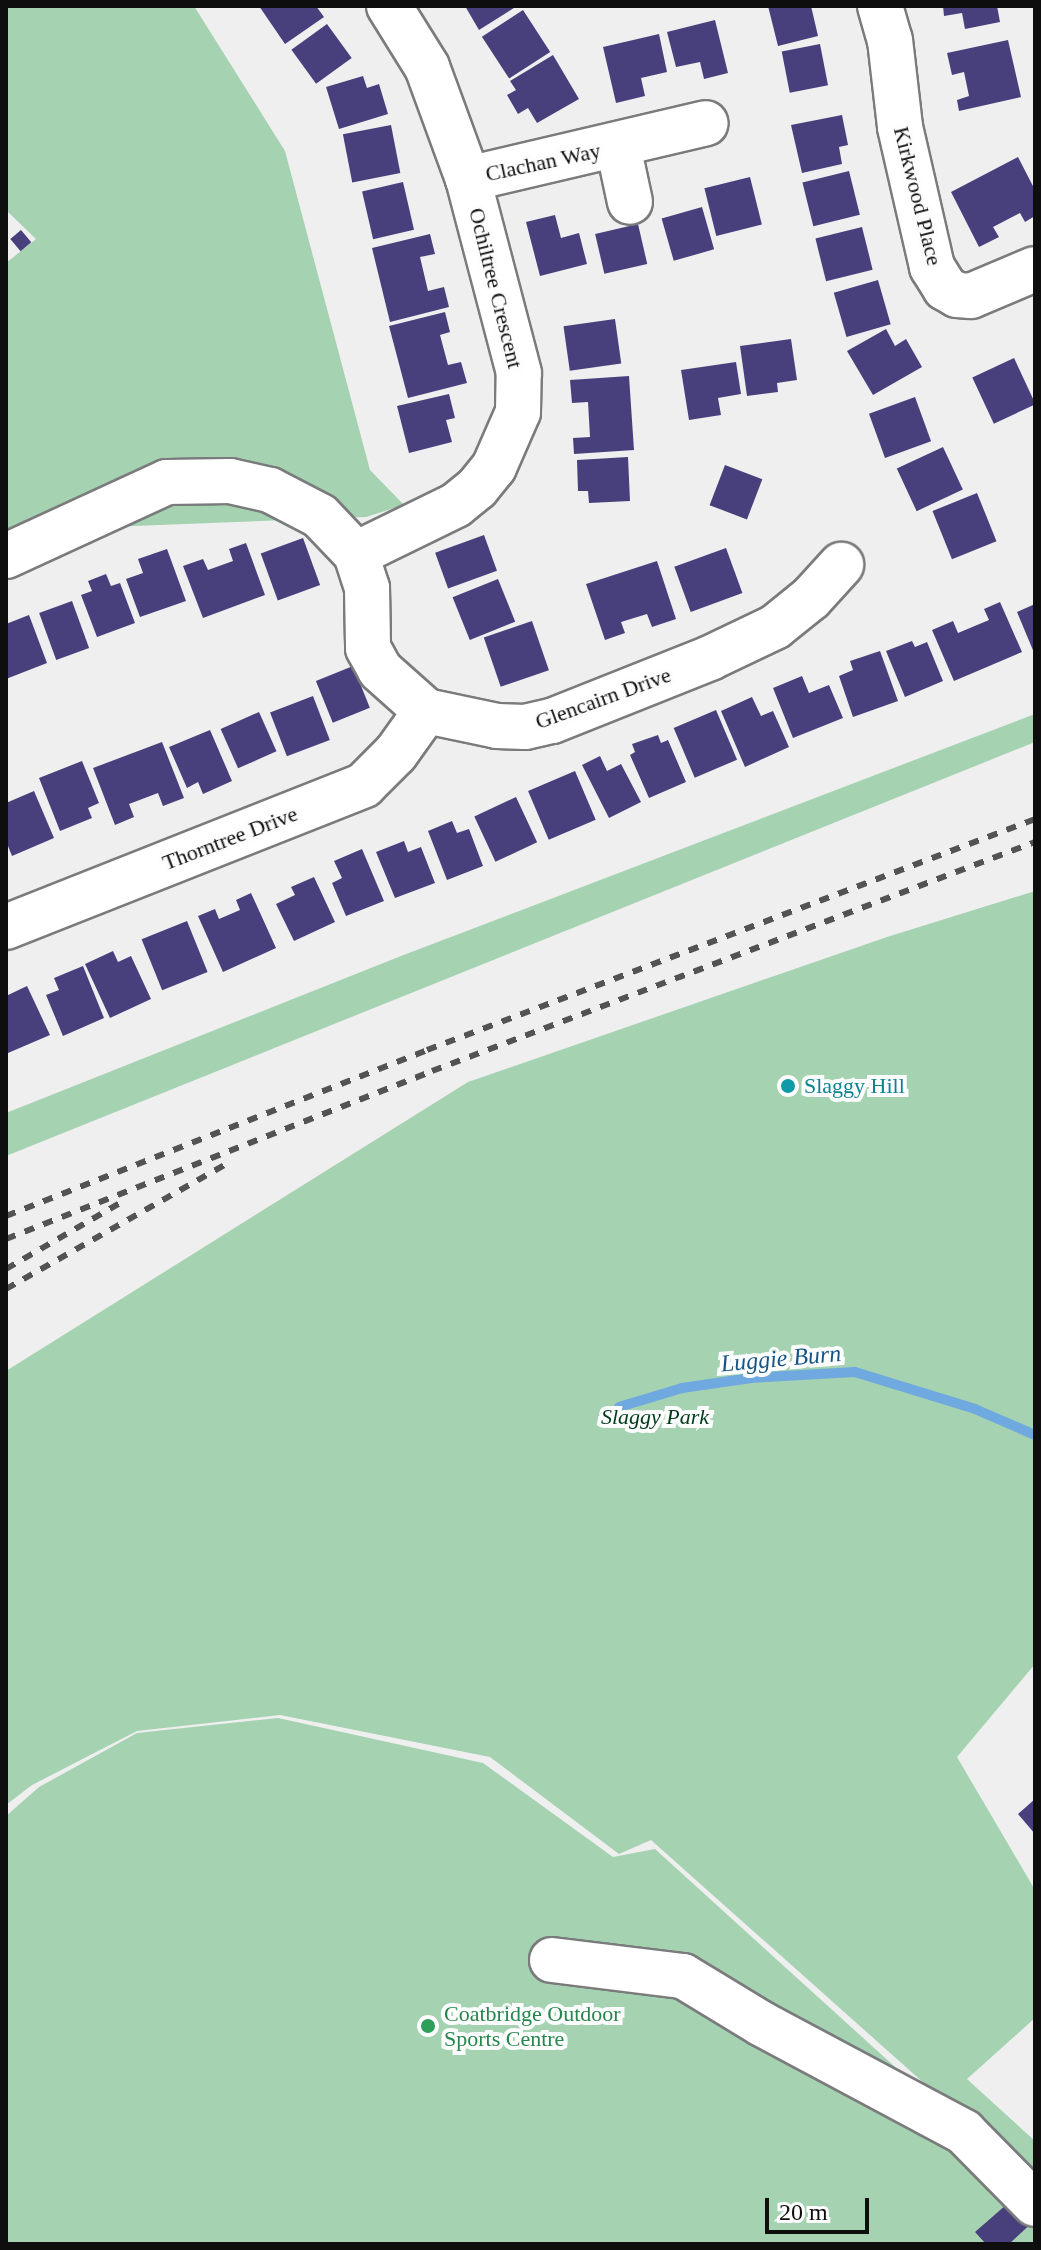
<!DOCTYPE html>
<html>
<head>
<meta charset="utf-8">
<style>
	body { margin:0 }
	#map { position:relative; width:1041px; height:2250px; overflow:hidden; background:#efeff0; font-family:"Times New Roman",serif }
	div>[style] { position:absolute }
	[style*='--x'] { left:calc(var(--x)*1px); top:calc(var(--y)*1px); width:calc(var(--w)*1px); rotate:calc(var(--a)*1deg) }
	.green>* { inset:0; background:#a5d2b1 }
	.stream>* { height:10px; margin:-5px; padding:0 5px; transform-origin:5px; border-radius:5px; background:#6fa9df }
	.building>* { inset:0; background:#48407d; transform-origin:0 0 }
	.roads { filter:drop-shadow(2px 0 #7a7b7c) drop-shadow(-2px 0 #7a7b7c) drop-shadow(0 2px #7a7b7c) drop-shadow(0 -2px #7a7b7c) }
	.minor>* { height:44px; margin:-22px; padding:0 22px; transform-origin:22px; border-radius:22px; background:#fff }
	.rail>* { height:6px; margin-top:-3px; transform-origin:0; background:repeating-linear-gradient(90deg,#535354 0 10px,transparent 0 20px) }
	.dots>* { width:22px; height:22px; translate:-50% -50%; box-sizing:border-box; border:4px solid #fdfdfe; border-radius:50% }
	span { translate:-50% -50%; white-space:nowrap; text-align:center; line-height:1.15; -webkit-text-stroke:8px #fdfdfe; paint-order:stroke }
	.street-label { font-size:22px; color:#0e0e0e }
	.culture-label { font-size:22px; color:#0d838f }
	.left { translate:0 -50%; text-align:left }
	.park-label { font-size:22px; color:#023b1c; font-style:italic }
	.leisure-label { font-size:22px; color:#27864d }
	.water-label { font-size:24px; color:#145486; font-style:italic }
	.frame { position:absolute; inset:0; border:8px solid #0e0e0e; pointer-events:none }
	.scale { position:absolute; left:765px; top:2198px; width:104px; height:36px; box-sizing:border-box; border:4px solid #0e0e0e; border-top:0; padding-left:10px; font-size:24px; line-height:28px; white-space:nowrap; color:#0e0e0e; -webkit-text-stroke:6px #fdfdfe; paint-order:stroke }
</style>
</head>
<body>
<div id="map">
	<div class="green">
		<i style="clip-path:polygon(6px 6px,194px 6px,285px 151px,370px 470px,404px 505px,366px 517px,6px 531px,6px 263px,36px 239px,6px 210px)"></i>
		<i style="clip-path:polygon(1035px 714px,1035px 742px,6px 1156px,6px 1113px,401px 956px)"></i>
		<i style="clip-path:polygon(1035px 891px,1035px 1664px,957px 1757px,1035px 1890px,1035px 2018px,967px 2079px,1035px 2141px,1035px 2182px,651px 1840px,619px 1854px,490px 1757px,280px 1715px,137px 1731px,32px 1785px,6px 1805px,6px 1371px,468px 1082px,887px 937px)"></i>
		<i style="clip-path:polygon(278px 1718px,483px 1763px,613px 1857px,655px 1849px,1035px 2194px,1035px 2244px,6px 2244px,6px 1816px,39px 1787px,137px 1733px)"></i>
	</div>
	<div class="stream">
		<i style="--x:619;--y:1407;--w:66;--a:-16.8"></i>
		<i style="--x:682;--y:1388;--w:70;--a:-8.2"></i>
		<i style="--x:751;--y:1378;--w:104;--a:-3.3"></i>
		<i style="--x:855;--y:1372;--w:126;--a:17.1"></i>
		<i style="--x:975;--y:1409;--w:65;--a:23.4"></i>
	</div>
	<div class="building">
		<i style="clip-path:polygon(259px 6px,316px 6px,324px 17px,285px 44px)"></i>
		<i style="clip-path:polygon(465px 6px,517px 6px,479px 30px)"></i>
		<i style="clip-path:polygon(768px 6px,811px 6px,818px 36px,778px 46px)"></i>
		<i style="clip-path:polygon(943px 6px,997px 6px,1000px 22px,965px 29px,962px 13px,944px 16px)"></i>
		<i style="left:523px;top:10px;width:50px;height:49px;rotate:57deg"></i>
		<i style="clip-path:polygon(715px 20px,728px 73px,704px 79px,700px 62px,676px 67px,667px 32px)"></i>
		<i style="left:327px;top:24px;width:42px;height:44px;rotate:54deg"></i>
		<i style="clip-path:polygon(659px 34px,667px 72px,641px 78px,645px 96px,616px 103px,603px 47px)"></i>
		<i style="clip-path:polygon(1008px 40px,1021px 97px,959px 111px,957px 100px,969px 96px,964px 72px,952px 75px,947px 53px)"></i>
		<i style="left:820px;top:44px;width:42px;height:39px;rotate:79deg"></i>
		<i style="clip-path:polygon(553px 55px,579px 99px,537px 123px,528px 108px,518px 114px,507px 95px,516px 90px,510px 81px)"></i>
		<i style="clip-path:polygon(363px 76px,367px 88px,379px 84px,388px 114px,339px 129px,326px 87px)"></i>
		<i style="clip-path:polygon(842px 115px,848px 145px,839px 147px,842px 164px,802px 173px,791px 125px)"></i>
		<i style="left:391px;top:125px;width:49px;height:49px;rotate:79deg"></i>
		<i style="clip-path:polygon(1018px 157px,1035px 190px,1035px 216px,1025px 222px,1020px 213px,993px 227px,999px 237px,979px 247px,951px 192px)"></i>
		<i style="left:849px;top:171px;width:45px;height:48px;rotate:76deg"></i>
		<i style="left:750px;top:177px;width:49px;height:47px;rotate:76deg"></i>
		<i style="left:403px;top:182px;width:49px;height:42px;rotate:77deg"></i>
		<i style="left:702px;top:207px;width:44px;height:42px;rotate:74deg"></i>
		<i style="clip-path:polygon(555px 215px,561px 238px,579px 233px,587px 264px,540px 276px,526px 222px)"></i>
		<i style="left:638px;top:224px;width:41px;height:44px;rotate:77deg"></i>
		<i style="left:862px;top:227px;width:44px;height:48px;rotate:76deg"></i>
		<i style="left:21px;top:230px;width:16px;height:14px;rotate:50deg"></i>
		<i style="clip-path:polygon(430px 234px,435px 254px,420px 257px,428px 291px,444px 287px,449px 307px,390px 322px,372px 248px)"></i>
		<i style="left:878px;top:280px;width:46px;height:46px;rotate:74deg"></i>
		<i style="clip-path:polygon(445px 312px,450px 332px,440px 335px,448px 365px,461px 362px,467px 383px,408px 398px,389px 326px)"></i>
		<i style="left:615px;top:319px;width:45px;height:52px;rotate:82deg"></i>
		<i style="clip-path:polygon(886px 329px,895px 346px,906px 339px,922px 367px,873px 395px,847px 351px)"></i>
		<i style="clip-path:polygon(791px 339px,797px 380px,777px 383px,778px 392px,747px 396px,740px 346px)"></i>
		<i style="left:1014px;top:358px;width:51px;height:46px;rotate:65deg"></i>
		<i style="clip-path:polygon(736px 362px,741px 394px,718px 398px,721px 415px,689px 420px,681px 370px)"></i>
		<i style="clip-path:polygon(629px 376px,634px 450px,574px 454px,573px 438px,590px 437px,588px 402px,572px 403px,570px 380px)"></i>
		<i style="clip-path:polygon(449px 394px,455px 418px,446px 420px,452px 442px,409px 453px,397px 406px)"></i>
		<i style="left:915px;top:397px;width:47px;height:49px;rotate:70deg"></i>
		<i style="left:943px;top:447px;width:47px;height:51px;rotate:65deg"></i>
		<i style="clip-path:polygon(628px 457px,630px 501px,589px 503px,588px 491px,578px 491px,577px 460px)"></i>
		<i style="left:725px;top:465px;width:40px;height:43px;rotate:21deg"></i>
		<i style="left:977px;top:493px;width:52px;height:48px;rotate:68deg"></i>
		<i style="left:484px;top:535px;width:38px;height:52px;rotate:70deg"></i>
		<i style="left:303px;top:538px;width:50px;height:45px;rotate:70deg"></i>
		<i style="clip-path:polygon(246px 543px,265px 595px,203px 618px,183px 566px,203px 559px,208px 570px,233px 561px,229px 549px)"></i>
		<i style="left:726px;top:548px;width:48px;height:55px;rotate:70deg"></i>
		<i style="clip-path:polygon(167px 549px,186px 601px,140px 617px,126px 579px,143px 573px,138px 559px)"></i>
		<i style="clip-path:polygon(657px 561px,676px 619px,652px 627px,647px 614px,621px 622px,625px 633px,605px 640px,586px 584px)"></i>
		<i style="clip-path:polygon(106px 574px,111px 586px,120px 583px,135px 623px,97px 637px,81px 595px,92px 591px,88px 581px)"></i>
		<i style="left:498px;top:579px;width:46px;height:49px;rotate:68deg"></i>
		<i style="left:72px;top:601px;width:50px;height:35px;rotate:70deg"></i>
		<i style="clip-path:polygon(1000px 602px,1022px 652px,954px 681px,932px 630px,953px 621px,958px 633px,989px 620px,984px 609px)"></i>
		<i style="clip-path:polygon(1035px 604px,1035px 655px,1017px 612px)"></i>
		<i style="clip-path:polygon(29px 615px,47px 663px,6px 679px,6px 624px)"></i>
		<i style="left:532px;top:621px;width:52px;height:51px;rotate:71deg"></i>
		<i style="clip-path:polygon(912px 641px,915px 647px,927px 642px,943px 681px,905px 697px,886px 651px)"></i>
		<i style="clip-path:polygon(880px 651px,898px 701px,853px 717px,839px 676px,853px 670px,850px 661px)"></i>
		<i style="left:353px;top:666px;width:45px;height:40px;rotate:68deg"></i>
		<i style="clip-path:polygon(802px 676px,809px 693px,829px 685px,843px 718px,793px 738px,773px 688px)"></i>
		<i style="left:313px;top:696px;width:47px;height:46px;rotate:69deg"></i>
		<i style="clip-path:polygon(752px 697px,761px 716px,773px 711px,789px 747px,745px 767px,721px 711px)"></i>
		<i style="left:716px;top:710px;width:54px;height:46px;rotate:67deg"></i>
		<i style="left:259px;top:712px;width:43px;height:42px;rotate:66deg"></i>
		<i style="clip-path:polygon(210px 730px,232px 781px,203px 794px,198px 782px,187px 788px,169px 747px)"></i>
		<i style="clip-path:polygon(658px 735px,661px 743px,668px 740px,686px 782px,649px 798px,630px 755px,635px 752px,632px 744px)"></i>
		<i style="clip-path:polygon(162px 742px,184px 798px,163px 806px,158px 793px,129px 804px,134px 817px,115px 825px,93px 768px)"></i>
		<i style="clip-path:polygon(600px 756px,607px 771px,621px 764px,641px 802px,609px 818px,582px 765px)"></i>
		<i style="clip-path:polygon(82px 761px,99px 803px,88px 808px,92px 818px,60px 831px,39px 778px)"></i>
		<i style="left:575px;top:771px;width:53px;height:51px;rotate:67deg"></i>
		<i style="clip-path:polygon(34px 791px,54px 838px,12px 856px,6px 841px,6px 803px)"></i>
		<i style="left:516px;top:797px;width:50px;height:46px;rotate:65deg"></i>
		<i style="clip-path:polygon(452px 821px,457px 833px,469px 829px,483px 866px,447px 880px,428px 831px)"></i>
		<i style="clip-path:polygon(404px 841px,408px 852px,421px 847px,435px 883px,395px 898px,376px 852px)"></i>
		<i style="clip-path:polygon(362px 849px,384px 901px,346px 916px,332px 883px,342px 878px,334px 861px)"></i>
		<i style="clip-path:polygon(314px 877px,335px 922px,294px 941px,276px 904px,295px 895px,291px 887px)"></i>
		<i style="clip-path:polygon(251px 893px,276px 948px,223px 972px,198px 916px,215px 909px,219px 919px,240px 910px,236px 900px)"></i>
		<i style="left:187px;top:921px;width:55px;height:49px;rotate:68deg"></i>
		<i style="clip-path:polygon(113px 951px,118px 962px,131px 956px,151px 999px,110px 1018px,85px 964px)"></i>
		<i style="clip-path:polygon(83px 966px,104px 1018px,63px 1036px,46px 995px,59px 990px,54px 978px)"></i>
		<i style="clip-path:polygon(27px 986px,50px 1035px,8px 1053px,6px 996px)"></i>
		<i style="clip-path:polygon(1035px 1799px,1035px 1834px,1018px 1814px)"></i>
		<i style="clip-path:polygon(1014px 2198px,1035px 2220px,1009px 2244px,986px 2244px,975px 2232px)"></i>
	</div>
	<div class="roads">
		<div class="minor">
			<i style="--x:880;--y:6;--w:35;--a:74"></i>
			<i style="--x:890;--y:40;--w:88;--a:83.4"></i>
			<i style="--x:900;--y:127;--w:144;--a:77.1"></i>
			<i style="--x:932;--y:267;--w:25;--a:58"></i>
			<i style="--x:945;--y:288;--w:14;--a:30"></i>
			<i style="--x:957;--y:295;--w:14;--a:4"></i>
			<i style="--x:971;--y:296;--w:69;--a:-22.9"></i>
			<i style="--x:618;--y:146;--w:57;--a:77.9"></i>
			<i style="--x:468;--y:179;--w:244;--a:-13.2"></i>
			<i style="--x:356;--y:554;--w:111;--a:-26.1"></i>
			<i style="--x:456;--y:505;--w:27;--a:-39"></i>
			<i style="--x:477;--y:488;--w:27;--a:-51"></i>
			<i style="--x:494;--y:467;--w:60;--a:-66.4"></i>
			<i style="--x:518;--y:412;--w:39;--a:-89"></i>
			<i style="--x:519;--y:373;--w:201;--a:-104.7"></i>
			<i style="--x:468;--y:179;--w:119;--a:-110.1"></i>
			<i style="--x:427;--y:67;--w:72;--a:-121.9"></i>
			<i style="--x:6;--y:556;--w:177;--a:-24.7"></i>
			<i style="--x:167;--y:482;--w:63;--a:-0.9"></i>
			<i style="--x:230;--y:481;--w:41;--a:12.7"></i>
			<i style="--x:270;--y:490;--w:56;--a:27.5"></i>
			<i style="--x:320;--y:516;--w:52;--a:46.5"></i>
			<i style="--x:356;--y:554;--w:36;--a:72"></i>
			<i style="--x:367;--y:588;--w:60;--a:89"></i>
			<i style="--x:368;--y:648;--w:25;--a:61"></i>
			<i style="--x:380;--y:670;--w:62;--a:41.7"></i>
			<i style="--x:426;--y:711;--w:73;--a:11.9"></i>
			<i style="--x:497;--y:726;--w:28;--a:2"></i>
			<i style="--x:525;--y:727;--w:28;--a:-13"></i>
			<i style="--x:552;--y:721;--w:170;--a:-21.7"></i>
			<i style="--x:710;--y:658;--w:72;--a:-25.5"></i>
			<i style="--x:775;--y:627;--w:46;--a:-38.9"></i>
			<i style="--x:811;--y:598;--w:45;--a:-47.7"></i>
			<i style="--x:6;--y:927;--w:385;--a:-21.6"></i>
			<i style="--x:364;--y:785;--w:45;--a:-45"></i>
			<i style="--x:396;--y:753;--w:52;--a:-54.5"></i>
			<i style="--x:552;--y:1960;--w:132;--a:7"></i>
			<i style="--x:683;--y:1976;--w:92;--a:31.3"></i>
			<i style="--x:762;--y:2024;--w:229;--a:28.1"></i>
			<i style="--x:964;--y:2132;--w:101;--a:45.4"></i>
		</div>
	</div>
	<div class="rail">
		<i style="--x:6;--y:1216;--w:453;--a:-21.5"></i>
		<i style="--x:427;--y:1050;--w:650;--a:-20.8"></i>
		<i style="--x:6;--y:1239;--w:458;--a:-21.5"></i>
		<i style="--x:432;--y:1071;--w:645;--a:-20.8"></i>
		<i style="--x:6;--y:1269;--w:132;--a:-30.1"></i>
		<i style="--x:6;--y:1289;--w:251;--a:-29.6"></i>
	</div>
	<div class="dots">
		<i style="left:788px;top:1086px;background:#0f9aa8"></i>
		<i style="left:428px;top:2026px;background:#2e9e5b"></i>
	</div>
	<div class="street-label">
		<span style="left:543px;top:162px;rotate:-12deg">Clachan Way</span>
		<span style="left:918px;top:196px;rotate:76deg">Kirkwood Place</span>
		<span style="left:496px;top:288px;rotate:76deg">Ochiltree Crescent</span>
		<span style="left:603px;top:698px;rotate:-20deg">Glencairn Drive</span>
		<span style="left:230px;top:838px;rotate:-21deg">Thorntree Drive</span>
	</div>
	<div class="culture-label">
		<span class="left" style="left:804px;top:1086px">Slaggy Hill</span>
	</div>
	<div class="park-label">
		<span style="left:655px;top:1417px">Slaggy Park</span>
	</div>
	<div class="leisure-label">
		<span class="left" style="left:444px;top:2026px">Coatbridge Outdoor<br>Sports Centre</span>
	</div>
	<div class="water-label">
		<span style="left:781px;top:1359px;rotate:-5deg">Luggie Burn</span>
	</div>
	<div class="frame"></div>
	<div class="scale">20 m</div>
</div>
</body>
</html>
